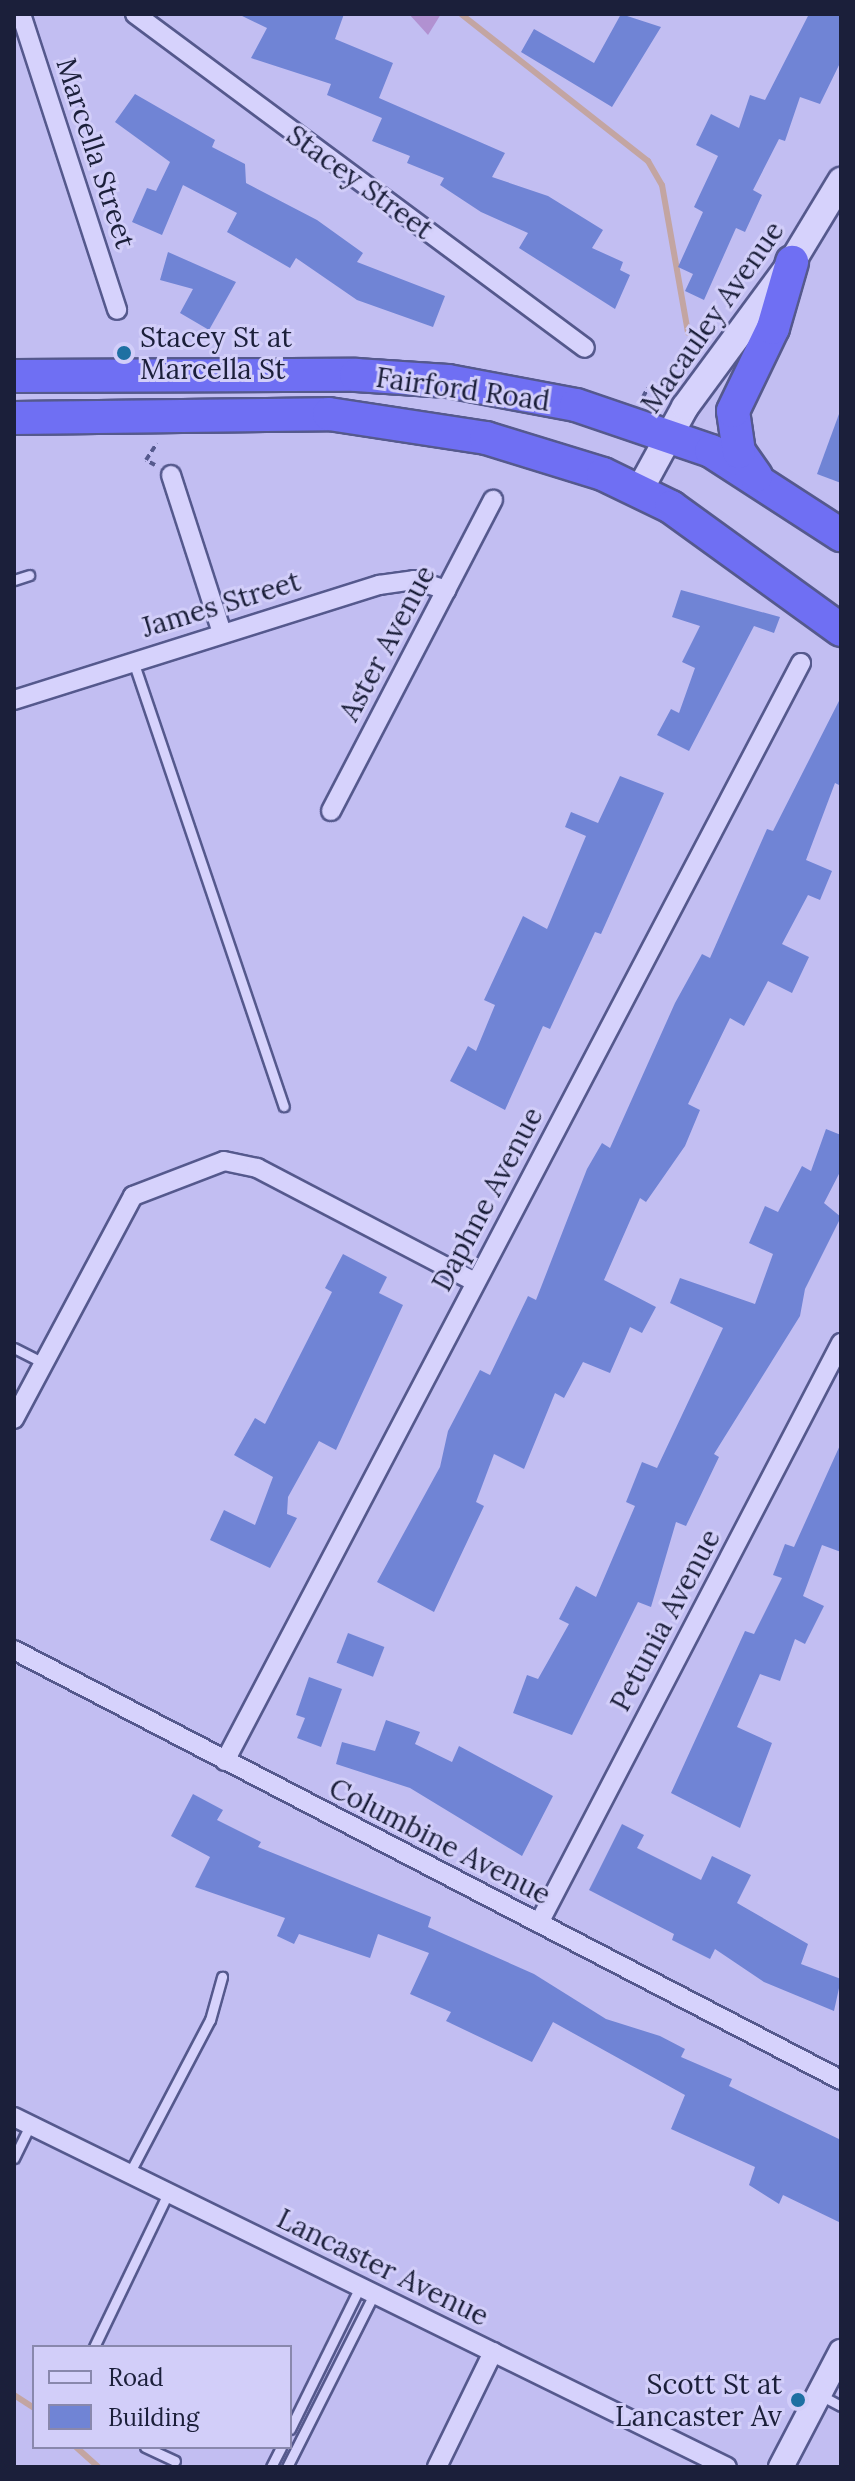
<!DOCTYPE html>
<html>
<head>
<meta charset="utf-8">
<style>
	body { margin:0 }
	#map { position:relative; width:855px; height:2481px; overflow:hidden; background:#c2bef2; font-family:Lora,serif }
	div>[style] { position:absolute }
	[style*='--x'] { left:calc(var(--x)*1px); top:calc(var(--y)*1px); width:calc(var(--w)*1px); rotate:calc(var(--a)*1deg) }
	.green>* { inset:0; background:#b191d1 }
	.stream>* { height:6px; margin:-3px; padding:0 3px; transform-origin:3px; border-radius:3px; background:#c3a5a2 }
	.building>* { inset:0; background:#7084d5; transform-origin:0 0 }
	.path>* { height:4px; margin-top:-2px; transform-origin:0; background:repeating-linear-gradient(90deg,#55598d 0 6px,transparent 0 10px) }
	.roads { filter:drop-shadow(2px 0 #55598d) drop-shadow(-2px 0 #55598d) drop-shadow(0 2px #55598d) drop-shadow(0 -2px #55598d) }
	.service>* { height:9px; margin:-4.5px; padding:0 4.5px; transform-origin:4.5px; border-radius:4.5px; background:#d6d2fc }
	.minor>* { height:18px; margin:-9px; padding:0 9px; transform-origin:9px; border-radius:9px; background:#d6d2fc }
	.tertiary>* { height:24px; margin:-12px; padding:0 12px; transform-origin:12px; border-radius:12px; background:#d6d2fc }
	.secondary>* { height:26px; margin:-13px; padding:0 13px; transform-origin:13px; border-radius:13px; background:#d6d2fc }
	.trunk>* { height:32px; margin:-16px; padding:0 16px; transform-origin:16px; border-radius:16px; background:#6f6ff3 }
	.dots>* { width:22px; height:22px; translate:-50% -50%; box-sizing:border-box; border:4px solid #d2cef9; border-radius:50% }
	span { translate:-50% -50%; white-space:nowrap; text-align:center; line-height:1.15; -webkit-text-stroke:6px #d2cef9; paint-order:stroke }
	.street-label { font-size:28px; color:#1b1f3a }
	.poi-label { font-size:28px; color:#1b1f3a }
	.left { translate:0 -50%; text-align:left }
	.right { translate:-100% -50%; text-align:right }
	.frame { position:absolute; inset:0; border:16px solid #1b1f3a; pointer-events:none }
	.legend { position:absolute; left:32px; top:2345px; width:260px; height:104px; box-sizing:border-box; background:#d2cef9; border:2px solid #8988ad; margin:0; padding:10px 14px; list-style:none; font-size:24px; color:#1b1f3a }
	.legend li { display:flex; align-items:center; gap:16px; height:40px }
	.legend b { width:40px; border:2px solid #8988ad }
</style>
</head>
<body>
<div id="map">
	<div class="green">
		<i style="clip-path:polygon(409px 14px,441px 14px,428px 35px)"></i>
	</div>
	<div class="stream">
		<i style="--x:461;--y:14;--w:238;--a:38.2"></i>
		<i style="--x:648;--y:161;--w:28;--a:60"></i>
		<i style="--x:662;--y:185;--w:150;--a:80"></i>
		<i style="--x:14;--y:2395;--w:24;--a:33"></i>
		<i style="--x:76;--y:2447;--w:30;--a:42"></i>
	</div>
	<div class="building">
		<i style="clip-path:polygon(238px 14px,344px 14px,335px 39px,393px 63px,379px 98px,505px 153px,492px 177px,548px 196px,603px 230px,592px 248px,623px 262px,620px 270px,630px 275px,615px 309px,519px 248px,528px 233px,481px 212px,440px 185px,444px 178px,407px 163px,410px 156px,372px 141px,382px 118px,327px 95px,331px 84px,251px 58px,267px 28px)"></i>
		<i style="clip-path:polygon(621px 14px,661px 27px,612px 107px,521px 52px,534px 29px,594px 63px)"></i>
		<i style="clip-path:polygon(809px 14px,841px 14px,841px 61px,820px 104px,800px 97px,785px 141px,779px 139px,753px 190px,762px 195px,745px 232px,736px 228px,704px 300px,685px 291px,693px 274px,678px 267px,703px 212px,694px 207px,718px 156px,696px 145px,711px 114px,739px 128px,750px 95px,765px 100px)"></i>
		<i style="clip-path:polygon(135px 94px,215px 140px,212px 147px,245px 164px,246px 183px,317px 220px,363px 253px,357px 262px,445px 296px,433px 327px,357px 300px,296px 258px,290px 268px,264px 253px,227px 232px,237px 213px,183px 185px,162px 235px,132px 222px,147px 188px,156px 191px,170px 162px,115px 122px)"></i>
		<i style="clip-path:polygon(168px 252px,236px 282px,209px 330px,180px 313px,193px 289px,160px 280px)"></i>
		<i style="clip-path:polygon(839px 414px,841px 414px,841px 483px,817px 474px)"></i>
		<i style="clip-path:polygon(681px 590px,780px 617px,774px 633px,754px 626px,689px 751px,657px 735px,671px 709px,679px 713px,695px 668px,682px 662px,700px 626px,672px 617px)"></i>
		<i style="clip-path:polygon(841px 697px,841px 786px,835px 783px,806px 860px,832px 871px,820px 900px,808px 895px,782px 944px,809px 957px,792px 993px,768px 981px,744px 1026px,730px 1018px,688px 1104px,700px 1110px,685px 1146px,646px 1202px,640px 1198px,604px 1280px,656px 1307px,642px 1333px,630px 1327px,610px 1373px,583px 1362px,564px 1398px,555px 1393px,524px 1469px,494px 1454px,476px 1502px,484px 1506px,434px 1612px,377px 1582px,440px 1467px,448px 1431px,480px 1370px,490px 1375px,528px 1296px,536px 1300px,587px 1169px,602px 1143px,610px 1148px,675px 1003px,702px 954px,710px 958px,767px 829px,773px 831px)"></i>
		<i style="clip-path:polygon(620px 776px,664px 793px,601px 934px,595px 932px,550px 1029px,543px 1026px,505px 1110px,450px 1081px,468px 1046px,476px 1051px,495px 1005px,484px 1000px,523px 916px,547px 929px,586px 836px,565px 827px,571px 812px,598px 823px)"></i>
		<i style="clip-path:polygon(826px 1129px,841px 1135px,841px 1170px,824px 1203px,841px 1217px,805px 1289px,800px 1316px,714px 1454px,719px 1457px,686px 1526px,676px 1522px,651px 1607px,638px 1602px,572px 1735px,513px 1713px,527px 1675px,538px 1679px,569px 1624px,559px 1619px,576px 1586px,596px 1597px,635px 1506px,626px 1502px,642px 1462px,657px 1468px,723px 1328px,670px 1303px,680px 1278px,755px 1304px,773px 1254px,749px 1243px,765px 1206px,778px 1212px,802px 1166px,811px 1171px)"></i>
		<i style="clip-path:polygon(343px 1254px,387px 1277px,379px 1293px,403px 1305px,336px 1450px,319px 1441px,288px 1497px,287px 1514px,297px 1518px,270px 1568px,210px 1540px,224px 1510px,255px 1525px,273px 1477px,234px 1455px,255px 1418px,265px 1424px,332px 1292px,325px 1288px)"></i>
		<i style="clip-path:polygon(841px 1443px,841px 1552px,822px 1545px,803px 1596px,824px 1606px,805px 1644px,795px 1639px,780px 1681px,760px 1674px,737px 1727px,772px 1743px,740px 1828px,671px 1793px,745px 1631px,754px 1634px,782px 1578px,773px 1575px,785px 1544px,794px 1547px)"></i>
		<i style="left:348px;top:1633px;width:39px;height:32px;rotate:21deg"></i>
		<i style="clip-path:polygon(309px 1677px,342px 1689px,321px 1747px,297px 1738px,305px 1718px,296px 1715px)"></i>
		<i style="clip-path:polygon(386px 1720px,420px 1732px,415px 1744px,452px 1762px,459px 1746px,553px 1796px,522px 1856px,410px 1788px,336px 1764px,342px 1742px,375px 1751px)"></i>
		<i style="clip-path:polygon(193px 1794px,223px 1810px,217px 1820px,261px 1842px,258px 1847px,431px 1917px,428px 1927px,534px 1974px,606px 2019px,660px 2036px,685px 2049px,681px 2057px,732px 2079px,729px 2086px,841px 2140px,841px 2223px,783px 2195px,779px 2204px,749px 2185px,755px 2167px,671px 2129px,685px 2095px,553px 2022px,532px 2062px,446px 2021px,451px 2012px,410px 1994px,429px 1953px,378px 1934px,370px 1958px,299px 1934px,294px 1944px,277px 1936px,285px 1918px,195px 1887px,210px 1857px,171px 1836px)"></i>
		<i style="clip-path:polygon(622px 1824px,644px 1835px,637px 1848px,701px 1880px,712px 1856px,751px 1875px,737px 1903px,808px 1944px,801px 1964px,841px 1979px,834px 2011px,764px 1982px,715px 1949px,710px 1959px,672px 1940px,674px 1934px,589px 1890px)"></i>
	</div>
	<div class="path">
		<i style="--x:643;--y:397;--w:10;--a:-61"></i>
		<i style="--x:155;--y:465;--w:10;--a:-151"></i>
		<i style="--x:146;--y:460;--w:20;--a:-57"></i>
	</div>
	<div class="roads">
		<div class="service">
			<i style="--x:14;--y:580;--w:16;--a:-18"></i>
			<i style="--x:133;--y:661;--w:470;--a:71.3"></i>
			<i style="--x:14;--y:1348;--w:31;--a:27"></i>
			<i style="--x:14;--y:2158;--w:37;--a:-64"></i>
			<i style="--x:129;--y:2174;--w:174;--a:-62.3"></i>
			<i style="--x:210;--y:2020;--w:45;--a:-74.4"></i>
			<i style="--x:94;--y:2347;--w:171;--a:-64.3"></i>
			<i style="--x:822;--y:2396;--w:21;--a:28"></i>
			<i style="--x:290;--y:2429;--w:158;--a:-63.8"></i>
			<i style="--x:145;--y:2447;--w:33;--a:25"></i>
			<i style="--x:271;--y:2467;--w:22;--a:-63"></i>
			<i style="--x:287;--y:2467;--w:194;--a:-63.3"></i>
		</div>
		<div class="minor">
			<i style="--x:21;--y:14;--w:311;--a:72"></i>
			<i style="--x:135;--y:14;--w:560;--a:36.58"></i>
			<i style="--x:171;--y:475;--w:166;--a:72.1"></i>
			<i style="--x:14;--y:700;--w:383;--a:-17.5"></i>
			<i style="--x:379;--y:585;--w:35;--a:-8"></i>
			<i style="--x:414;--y:580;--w:34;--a:17"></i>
			<i style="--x:331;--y:811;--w:351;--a:-62.5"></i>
			<i style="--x:14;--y:1419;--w:253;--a:-61.9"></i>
			<i style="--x:133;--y:1196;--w:97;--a:-21"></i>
			<i style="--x:224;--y:1161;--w:34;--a:12"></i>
			<i style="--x:257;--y:1168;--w:246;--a:27.6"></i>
			<i style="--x:14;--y:1650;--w:932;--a:27.47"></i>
			<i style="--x:225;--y:1761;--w:1240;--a:-62.32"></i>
			<i style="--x:539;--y:1923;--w:654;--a:-62.49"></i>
			<i style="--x:14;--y:2117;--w:794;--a:26.15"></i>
			<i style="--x:437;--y:2467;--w:128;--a:-64"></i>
		</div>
		<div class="tertiary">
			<i style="--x:781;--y:2467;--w:130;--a:-62.4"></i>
		</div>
		<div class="secondary">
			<i style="--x:639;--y:491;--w:96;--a:-61.3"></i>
			<i style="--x:685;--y:407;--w:180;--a:-53.6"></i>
			<i style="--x:792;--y:262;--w:95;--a:-58.8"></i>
		</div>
		<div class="trunk">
			<i style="--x:14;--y:376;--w:342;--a:-0.2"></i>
			<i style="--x:356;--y:375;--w:92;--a:3.7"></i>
			<i style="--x:448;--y:381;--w:130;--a:10.6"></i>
			<i style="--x:576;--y:405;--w:143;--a:18.8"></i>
			<i style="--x:711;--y:451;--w:155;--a:32.9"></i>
			<i style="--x:14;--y:418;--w:315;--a:-0.7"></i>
			<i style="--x:329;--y:414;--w:159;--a:8.7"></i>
			<i style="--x:486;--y:438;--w:122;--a:17.1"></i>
			<i style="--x:603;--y:474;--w:76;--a:25.9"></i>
			<i style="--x:671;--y:507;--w:210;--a:35.9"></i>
			<i style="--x:756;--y:476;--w:29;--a:-125"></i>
			<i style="--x:739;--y:452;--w:41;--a:-98.3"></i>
			<i style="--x:733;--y:411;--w:92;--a:-64.3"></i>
			<i style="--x:773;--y:328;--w:69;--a:-73.9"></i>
		</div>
	</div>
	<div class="dots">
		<i style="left:124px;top:353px;background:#1e70a2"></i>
		<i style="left:798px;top:2400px;background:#1e70a2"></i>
	</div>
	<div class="street-label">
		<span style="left:96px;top:153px;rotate:72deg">Marcella Street</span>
		<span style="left:360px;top:182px;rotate:36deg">Stacey Street</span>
		<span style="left:712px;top:317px;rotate:-55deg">Macauley Avenue</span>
		<span style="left:463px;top:389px;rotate:8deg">Fairford Road</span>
		<span style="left:221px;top:604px;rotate:-17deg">James Street</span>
		<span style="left:387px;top:643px;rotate:-62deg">Aster Avenue</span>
		<span style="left:487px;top:1199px;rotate:-62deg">Daphne Avenue</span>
		<span style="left:665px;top:1620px;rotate:-62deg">Petunia Avenue</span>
		<span style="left:440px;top:1841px;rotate:27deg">Columbine Avenue</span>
		<span style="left:383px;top:2267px;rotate:26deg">Lancaster Avenue</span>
	</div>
	<div class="poi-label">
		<span class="left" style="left:140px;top:353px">Stacey St at<br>Marcella St</span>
		<span class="right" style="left:782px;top:2400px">Scott St at<br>Lancaster Av</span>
	</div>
	<div class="frame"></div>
	<ul class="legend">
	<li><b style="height:10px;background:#d6d2fc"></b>Road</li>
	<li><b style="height:22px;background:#7084d5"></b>Building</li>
	</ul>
</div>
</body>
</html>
